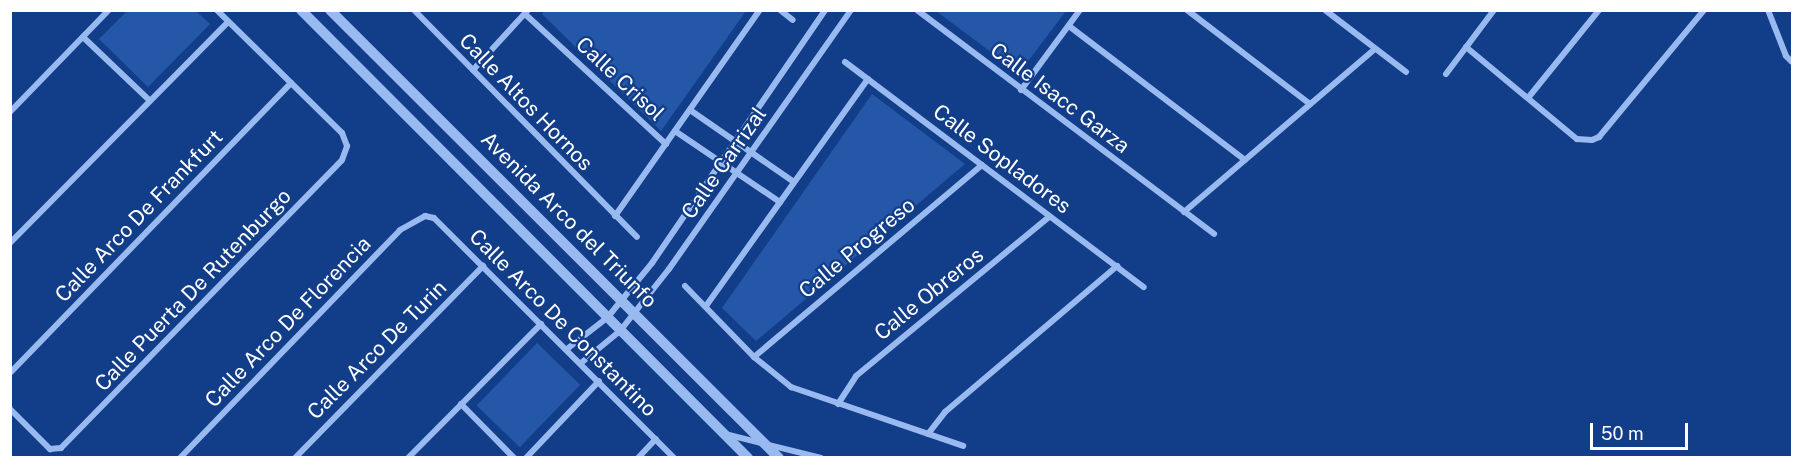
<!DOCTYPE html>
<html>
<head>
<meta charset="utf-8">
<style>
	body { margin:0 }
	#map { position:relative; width:1803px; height:468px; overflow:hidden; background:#123e89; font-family:"Public Sans",sans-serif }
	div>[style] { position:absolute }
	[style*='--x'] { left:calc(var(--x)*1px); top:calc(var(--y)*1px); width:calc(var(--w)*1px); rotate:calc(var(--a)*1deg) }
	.green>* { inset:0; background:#2457a8; transform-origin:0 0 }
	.minor>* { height:6px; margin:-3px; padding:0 3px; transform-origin:3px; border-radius:3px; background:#98baf0 }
	.tertiary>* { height:10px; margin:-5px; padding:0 5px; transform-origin:5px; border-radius:5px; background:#98baf0 }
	span { translate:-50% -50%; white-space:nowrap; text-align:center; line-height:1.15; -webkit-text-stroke:4.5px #123e89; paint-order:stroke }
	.street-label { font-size:21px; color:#fff }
	.frame { position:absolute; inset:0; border:12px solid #fff; pointer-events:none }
	.scale { position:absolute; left:1590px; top:423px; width:98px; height:27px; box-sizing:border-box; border:3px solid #fff; border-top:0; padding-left:8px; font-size:18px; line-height:21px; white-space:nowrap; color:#fff; -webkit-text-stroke:4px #123e89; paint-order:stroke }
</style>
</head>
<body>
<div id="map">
	<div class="green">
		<i style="clip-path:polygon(128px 10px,196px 11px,210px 24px,148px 87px,99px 39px)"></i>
		<i style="clip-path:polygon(545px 10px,746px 10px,746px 11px,661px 131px,542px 14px)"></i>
		<i style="clip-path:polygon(936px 11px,1066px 11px,1019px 73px)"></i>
		<i style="clip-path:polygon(872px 94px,965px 164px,756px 341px,722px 308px)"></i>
		<i style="left:537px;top:343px;width:60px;height:87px;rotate:44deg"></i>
	</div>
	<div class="minor">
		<i style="--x:414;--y:10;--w:318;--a:45.5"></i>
		<i style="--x:780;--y:10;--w:16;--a:38"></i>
		<i style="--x:917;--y:10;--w:372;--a:37"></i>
		<i style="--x:1187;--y:10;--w:155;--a:37.4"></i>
		<i style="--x:1325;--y:10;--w:102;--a:37.4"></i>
		<i style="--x:1768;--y:10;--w:49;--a:68.6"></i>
		<i style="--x:1786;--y:56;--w:8;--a:45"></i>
		<i style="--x:525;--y:14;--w:192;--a:42.7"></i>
		<i style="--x:1069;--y:26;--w:221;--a:37.3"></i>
		<i style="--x:83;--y:37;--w:90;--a:43.6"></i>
		<i style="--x:1466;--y:47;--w:144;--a:39.7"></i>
		<i style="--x:1577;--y:139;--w:15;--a:4"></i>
		<i style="--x:1592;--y:140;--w:8;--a:-23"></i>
		<i style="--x:1599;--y:137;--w:165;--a:-50.4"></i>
		<i style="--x:845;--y:62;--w:374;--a:37"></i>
		<i style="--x:473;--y:70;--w:81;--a:-47.5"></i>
		<i style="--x:1446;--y:74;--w:80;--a:-53.1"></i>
		<i style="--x:1021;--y:90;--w:99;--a:-53.6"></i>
		<i style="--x:1528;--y:98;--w:113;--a:-51.1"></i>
		<i style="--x:690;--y:110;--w:126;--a:34.7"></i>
		<i style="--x:10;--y:112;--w:142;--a:-45.9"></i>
		<i style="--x:675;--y:131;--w:127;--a:34.1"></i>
		<i style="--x:1184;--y:212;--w:251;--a:-40.5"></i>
		<i style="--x:615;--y:216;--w:252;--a:-54.9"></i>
		<i style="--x:10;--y:243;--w:310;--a:-45.4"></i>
		<i style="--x:685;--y:286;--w:99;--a:45.8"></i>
		<i style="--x:754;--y:357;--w:48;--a:39"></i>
		<i style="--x:791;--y:387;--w:182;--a:18.9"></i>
		<i style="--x:706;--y:306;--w:279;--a:-54.5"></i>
		<i style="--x:567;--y:349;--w:51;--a:-37.8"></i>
		<i style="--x:607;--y:318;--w:71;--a:-50.7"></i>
		<i style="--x:652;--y:263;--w:306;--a:-55.6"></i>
		<i style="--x:754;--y:357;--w:298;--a:-40.1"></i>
		<i style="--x:581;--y:363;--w:50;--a:-39.4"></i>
		<i style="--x:620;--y:331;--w:79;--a:-51.7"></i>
		<i style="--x:669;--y:269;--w:317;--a:-54.9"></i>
		<i style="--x:10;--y:373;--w:404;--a:-45.9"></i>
		<i style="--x:461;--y:404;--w:76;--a:45.5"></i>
		<i style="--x:838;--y:404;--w:33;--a:-57"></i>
		<i style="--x:856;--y:376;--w:251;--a:-39.5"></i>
		<i style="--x:10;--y:409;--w:57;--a:45"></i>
		<i style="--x:50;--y:449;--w:11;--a:-5"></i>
		<i style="--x:61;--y:448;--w:402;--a:-45.7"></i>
		<i style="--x:342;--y:160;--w:15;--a:-70"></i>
		<i style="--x:347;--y:146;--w:14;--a:-111"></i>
		<i style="--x:342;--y:133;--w:175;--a:-135.5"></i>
		<i style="--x:725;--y:434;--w:99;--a:14"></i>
		<i style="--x:928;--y:434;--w:28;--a:-52"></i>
		<i style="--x:945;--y:412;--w:226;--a:-40.3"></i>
		<i style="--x:180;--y:458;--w:317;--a:-46"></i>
		<i style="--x:400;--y:230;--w:29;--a:-29"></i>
		<i style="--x:425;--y:216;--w:9;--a:13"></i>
		<i style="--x:434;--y:218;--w:339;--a:45"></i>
		<i style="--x:295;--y:458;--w:269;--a:-45.6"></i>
		<i style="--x:408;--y:458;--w:189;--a:-45.2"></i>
		<i style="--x:526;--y:458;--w:106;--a:-46.5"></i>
		<i style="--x:638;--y:458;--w:26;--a:-47"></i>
	</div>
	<div class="tertiary">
		<i style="--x:301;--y:10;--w:633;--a:45.06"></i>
		<i style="--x:330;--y:10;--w:634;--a:44.94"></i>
	</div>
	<div class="street-label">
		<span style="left:620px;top:79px;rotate:43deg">Calle Crisol</span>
		<span style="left:1060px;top:98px;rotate:37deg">Calle Isacc Garza</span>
		<span style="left:526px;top:102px;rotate:46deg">Calle Altos Hornos</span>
		<span style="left:1002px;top:159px;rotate:37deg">Calle Sopladores</span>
		<span style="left:724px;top:163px;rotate:-55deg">Calle Carrizal</span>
		<span style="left:139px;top:216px;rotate:-46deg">Calle Arco De Frankfurt</span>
		<span style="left:569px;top:220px;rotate:45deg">Avenida Arco del Triunfo</span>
		<span style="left:857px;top:248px;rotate:-40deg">Calle Progreso</span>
		<span style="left:193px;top:290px;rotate:-46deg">Calle Puerta De Rutenburgo</span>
		<span style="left:929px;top:294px;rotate:-39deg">Calle Obreros</span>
		<span style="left:288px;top:322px;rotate:-46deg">Calle Arco De Florencia</span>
		<span style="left:563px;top:323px;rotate:45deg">Calle Arco De Constantino</span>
		<span style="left:377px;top:350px;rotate:-45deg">Calle Arco De Turin</span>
	</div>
	<div class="frame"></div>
	<div class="scale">50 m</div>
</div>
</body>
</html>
